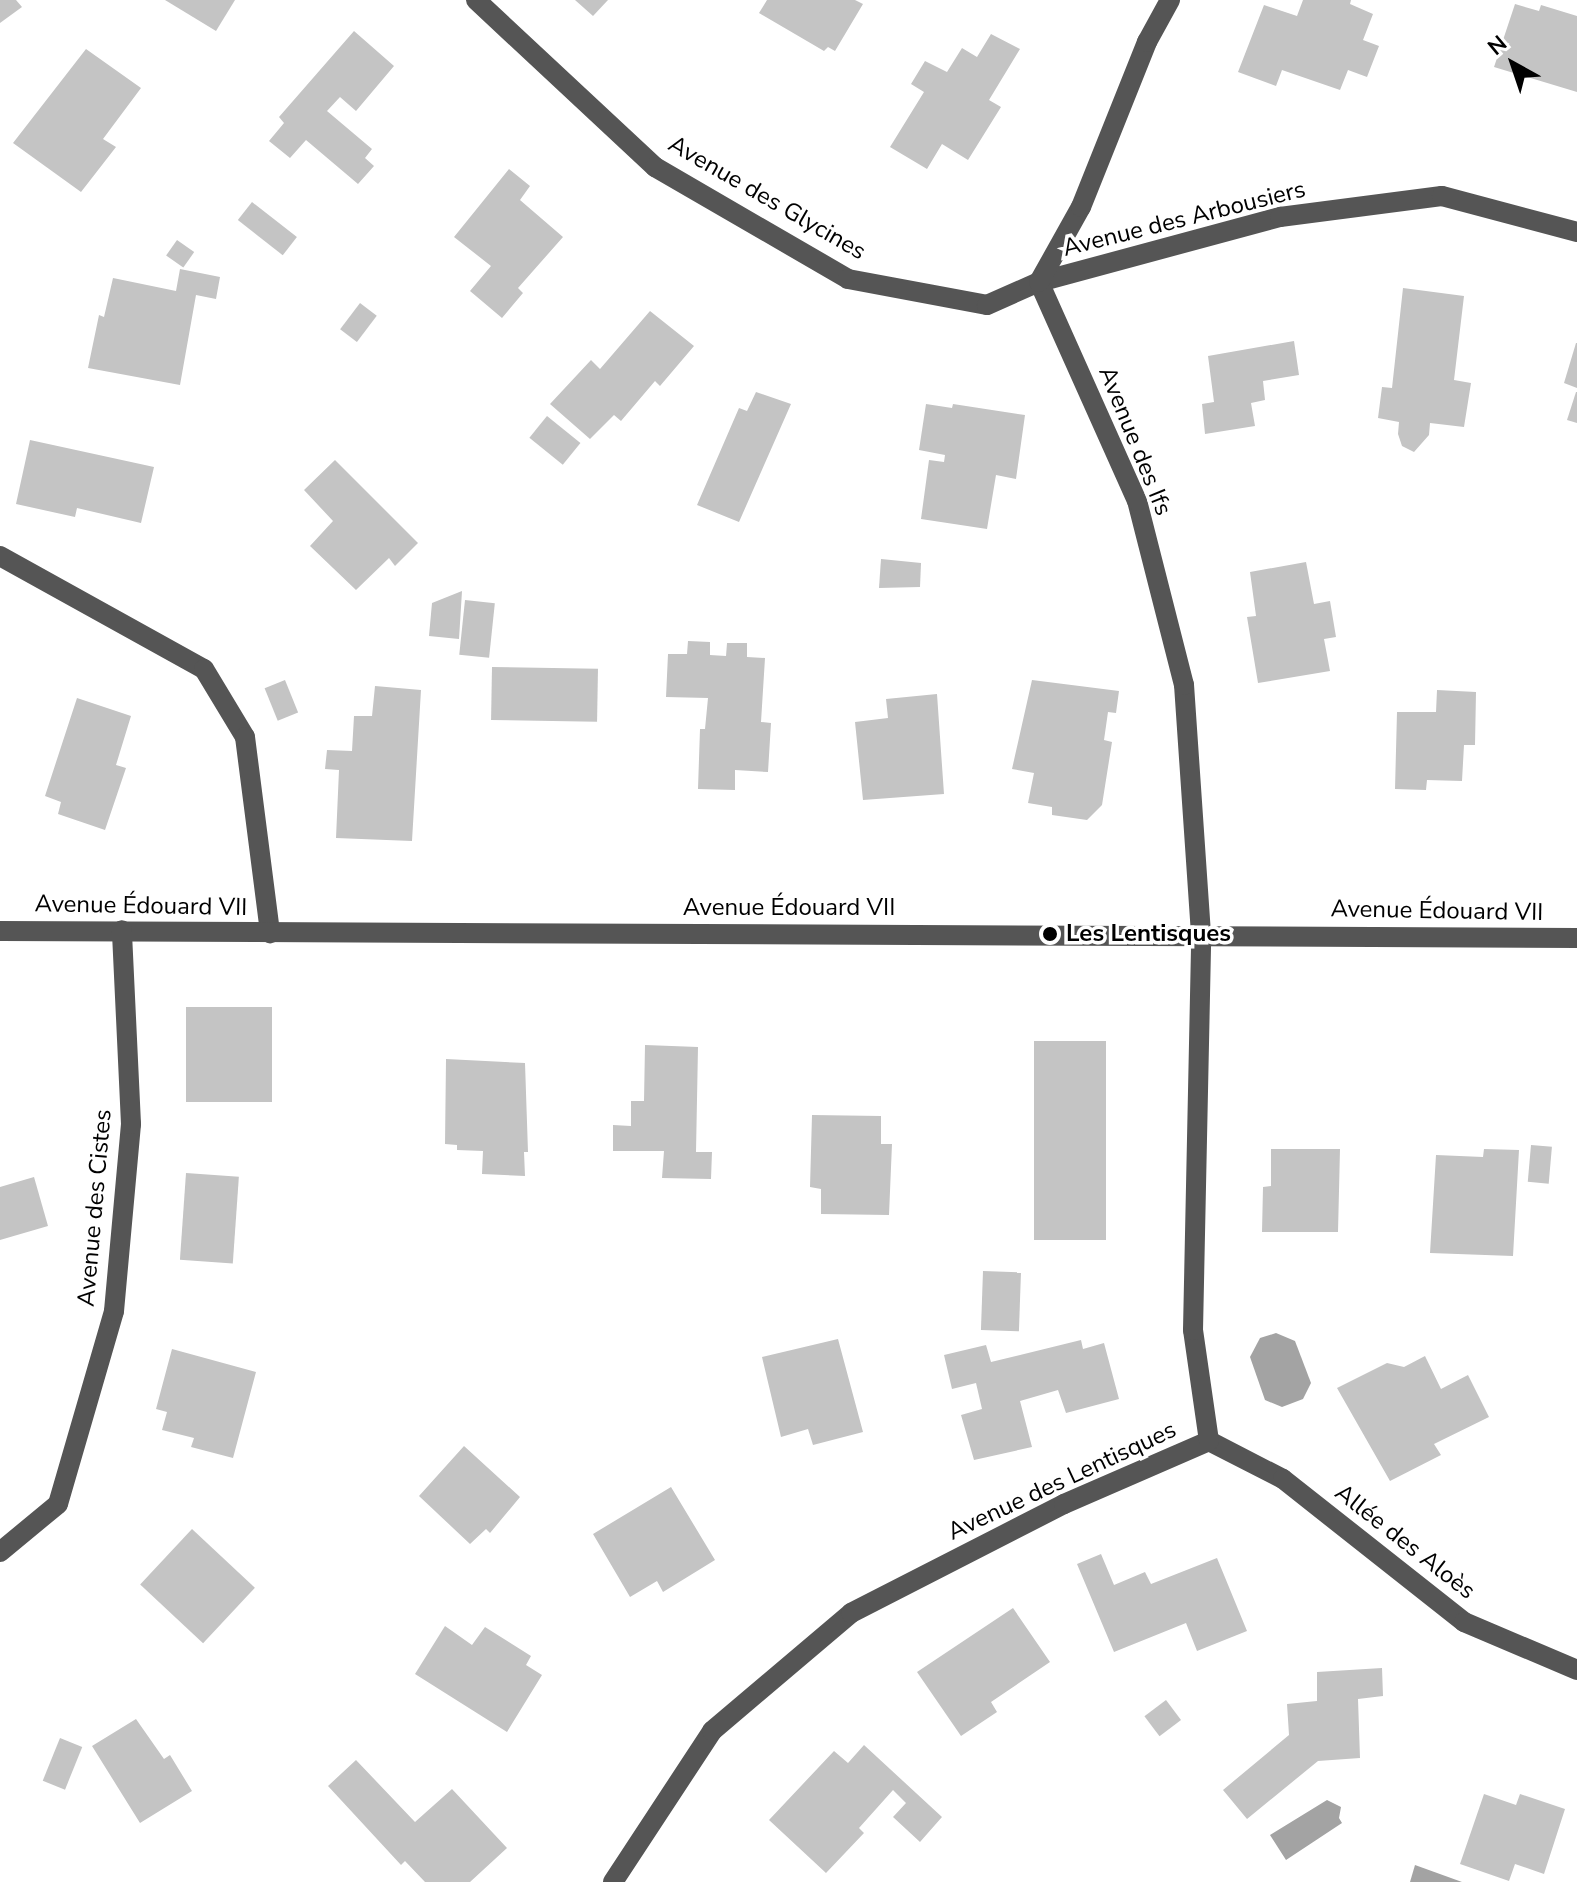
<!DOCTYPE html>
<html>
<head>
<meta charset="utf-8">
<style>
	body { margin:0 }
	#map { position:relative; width:1577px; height:1882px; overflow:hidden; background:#fff; font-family:"Nunito Sans",sans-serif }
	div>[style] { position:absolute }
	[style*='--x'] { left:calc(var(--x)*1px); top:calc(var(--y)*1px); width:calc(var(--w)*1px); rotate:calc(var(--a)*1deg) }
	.water>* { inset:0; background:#a3a3a3 }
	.building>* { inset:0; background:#c4c4c4; transform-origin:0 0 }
	.minor>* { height:20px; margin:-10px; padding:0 10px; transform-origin:10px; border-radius:10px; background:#555 }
	.dots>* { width:22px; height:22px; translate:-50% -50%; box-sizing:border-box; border:4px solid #fff; border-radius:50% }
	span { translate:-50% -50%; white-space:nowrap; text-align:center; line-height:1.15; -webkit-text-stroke:7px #fff; paint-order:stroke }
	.street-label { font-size:24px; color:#000 }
	.poi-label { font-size:24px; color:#000; font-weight:700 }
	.left { translate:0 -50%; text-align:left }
	.north { position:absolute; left:1473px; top:24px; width:80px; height:80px; -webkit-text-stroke:6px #fff; paint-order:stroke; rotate:320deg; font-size:22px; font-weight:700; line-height:32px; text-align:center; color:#000 }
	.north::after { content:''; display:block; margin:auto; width:28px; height:36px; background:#000; clip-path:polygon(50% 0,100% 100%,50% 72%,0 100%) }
</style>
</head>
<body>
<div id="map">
	<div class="water">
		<i style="clip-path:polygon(1276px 1333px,1295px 1341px,1311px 1383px,1303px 1399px,1282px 1407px,1265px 1400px,1250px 1357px,1260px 1338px)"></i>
		<i style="clip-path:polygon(1327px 1800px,1341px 1807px,1339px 1818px,1342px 1823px,1286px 1860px,1270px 1835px)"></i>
		<i style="clip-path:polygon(1415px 1865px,1462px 1882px,1410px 1882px)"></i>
	</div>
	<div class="building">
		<i style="clip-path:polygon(0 0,16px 0,22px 7px,0 23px)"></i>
		<i style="clip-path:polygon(165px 0,235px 0,216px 31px)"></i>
		<i style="clip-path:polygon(575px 0,608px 0,593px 16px)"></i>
		<i style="clip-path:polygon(767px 0,855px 0,863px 4px,835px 51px,828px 47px,824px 51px,759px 13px)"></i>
		<i style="clip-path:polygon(1303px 0,1351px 0,1350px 4px,1373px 14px,1363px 40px,1379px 46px,1367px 77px,1348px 70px,1340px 90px,1282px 70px,1276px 86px,1238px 72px,1264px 5px,1297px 16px)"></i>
		<i style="clip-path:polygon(1515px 4px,1539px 11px,1541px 5px,1577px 16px,1577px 92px,1494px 67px)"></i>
		<i style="clip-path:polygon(354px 31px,394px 66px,356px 111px,340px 97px,327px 111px,372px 149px,365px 158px,374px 166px,358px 184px,306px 140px,290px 158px,269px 141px,284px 123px,279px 117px)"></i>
		<i style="clip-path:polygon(991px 34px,1020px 49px,989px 100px,1001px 107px,968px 160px,942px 144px,927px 169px,890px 147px,924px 92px,911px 84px,925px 61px,947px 72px,962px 48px,977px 57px)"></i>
		<i style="clip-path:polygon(86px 49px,141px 88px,103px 139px,116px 147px,81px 192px,13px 143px)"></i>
		<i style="clip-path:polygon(509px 169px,530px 186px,520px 200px,563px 237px,518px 288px,523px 293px,502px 318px,470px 291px,491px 266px,454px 237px)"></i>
		<i style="left:252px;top:202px;width:57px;height:23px;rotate:38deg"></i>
		<i style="left:177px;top:240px;width:21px;height:19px;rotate:35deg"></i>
		<i style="clip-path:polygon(180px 269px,220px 277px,216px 299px,196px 295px,180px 385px,88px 368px,99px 315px,104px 317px,113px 278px,176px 291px)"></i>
		<i style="clip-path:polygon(1403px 288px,1464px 296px,1454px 380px,1471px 383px,1464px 427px,1430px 423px,1429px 435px,1414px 452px,1402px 446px,1398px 434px,1399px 422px,1378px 418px,1382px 387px,1392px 388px)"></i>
		<i style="left:360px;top:303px;width:21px;height:33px;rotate:37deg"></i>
		<i style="clip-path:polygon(650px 311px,694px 346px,660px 386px,655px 381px,621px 421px,614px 415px,590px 439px,550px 404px,591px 360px,600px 369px)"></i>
		<i style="clip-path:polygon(1294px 341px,1299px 375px,1263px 381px,1265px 400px,1251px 403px,1255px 426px,1205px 434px,1202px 404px,1214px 402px,1208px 356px)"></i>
		<i style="clip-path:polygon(1576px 343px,1577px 343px,1577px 388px,1564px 383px)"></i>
		<i style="clip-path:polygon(756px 392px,791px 404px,739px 522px,697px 505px,739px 408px,747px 411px)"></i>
		<i style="clip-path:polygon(1576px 392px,1577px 392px,1577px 423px,1567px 420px)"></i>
		<i style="clip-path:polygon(926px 404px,952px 408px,953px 404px,1025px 415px,1016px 479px,996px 475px,987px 529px,921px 519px,929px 460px,944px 462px,945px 455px,919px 450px)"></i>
		<i style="left:547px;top:416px;width:43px;height:28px;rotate:39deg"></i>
		<i style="clip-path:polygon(30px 440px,154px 467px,141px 523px,77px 508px,75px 517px,16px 504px)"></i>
		<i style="clip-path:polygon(335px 460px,418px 543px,395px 566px,389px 558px,356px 590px,310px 546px,333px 521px,304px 490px)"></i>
		<i style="clip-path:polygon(881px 559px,921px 563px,920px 587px,879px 588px)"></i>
		<i style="clip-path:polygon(1306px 562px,1314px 604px,1330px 601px,1336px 637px,1324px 639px,1330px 671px,1258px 683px,1247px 617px,1256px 616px,1250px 572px)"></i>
		<i style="clip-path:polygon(462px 591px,459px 639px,429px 636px,432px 603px)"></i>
		<i style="left:465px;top:600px;width:30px;height:55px;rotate:6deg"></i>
		<i style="clip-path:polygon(688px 641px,710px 642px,710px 655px,726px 656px,727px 643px,747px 643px,747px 657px,765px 658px,761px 722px,771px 723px,768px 772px,735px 770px,735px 790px,698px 789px,700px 729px,705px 729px,708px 698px,666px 697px,668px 654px,687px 654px)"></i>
		<i style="left:492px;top:667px;width:106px;height:53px;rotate:1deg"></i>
		<i style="left:285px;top:680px;width:35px;height:22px;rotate:68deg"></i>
		<i style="clip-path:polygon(1032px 680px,1119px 691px,1116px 713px,1108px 712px,1104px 740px,1112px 742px,1102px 805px,1087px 820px,1052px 815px,1052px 807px,1028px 803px,1034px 773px,1012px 769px)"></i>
		<i style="clip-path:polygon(375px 686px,421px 690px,412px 841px,336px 838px,339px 770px,325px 769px,327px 750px,352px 751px,354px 716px,372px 716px)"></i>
		<i style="clip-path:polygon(1437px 690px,1476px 692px,1475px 745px,1464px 745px,1462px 781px,1427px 780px,1426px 790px,1395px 789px,1397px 712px,1436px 712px)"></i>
		<i style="clip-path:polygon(937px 694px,944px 794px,863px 800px,855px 722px,888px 718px,886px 699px)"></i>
		<i style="clip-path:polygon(77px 698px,131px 716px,116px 765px,126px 768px,105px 830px,58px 814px,61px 802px,45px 796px)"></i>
		<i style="left:186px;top:1007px;width:86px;height:95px"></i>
		<i style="left:1034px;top:1041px;width:72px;height:199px"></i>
		<i style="clip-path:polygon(645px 1045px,698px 1047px,696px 1152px,712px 1152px,711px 1179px,662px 1178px,664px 1151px,613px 1151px,613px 1125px,631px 1126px,631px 1101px,644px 1101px)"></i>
		<i style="clip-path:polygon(446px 1059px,525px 1063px,528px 1152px,524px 1152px,525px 1176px,482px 1174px,483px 1151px,457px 1150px,457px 1145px,445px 1144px)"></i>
		<i style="clip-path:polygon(812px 1115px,881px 1116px,881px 1144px,892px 1144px,889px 1215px,821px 1214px,821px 1189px,810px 1187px)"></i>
		<i style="left:1531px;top:1145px;width:21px;height:37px;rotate:5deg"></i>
		<i style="clip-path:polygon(1271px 1149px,1340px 1149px,1338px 1232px,1262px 1232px,1263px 1187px,1271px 1186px)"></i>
		<i style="clip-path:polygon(1484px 1149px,1519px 1150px,1513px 1256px,1430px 1253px,1436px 1155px,1483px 1157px)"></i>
		<i style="left:186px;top:1173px;width:53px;height:87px;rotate:4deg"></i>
		<i style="clip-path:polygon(34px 1177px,48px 1226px,0 1240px,0 1187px)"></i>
		<i style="left:983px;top:1271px;width:38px;height:59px;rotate:2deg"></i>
		<i style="clip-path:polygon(838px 1339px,863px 1432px,813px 1445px,808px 1429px,781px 1437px,762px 1357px)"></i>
		<i style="clip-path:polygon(1081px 1340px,1083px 1349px,1104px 1343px,1119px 1399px,1066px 1413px,1058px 1390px,1020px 1401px,1032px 1447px,974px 1460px,961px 1415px,982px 1409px,976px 1383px,952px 1389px,944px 1355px,986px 1345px,991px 1362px)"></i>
		<i style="clip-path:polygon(172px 1349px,256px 1372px,233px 1458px,191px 1447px,194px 1438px,162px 1430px,167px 1412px,156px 1409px)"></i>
		<i style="clip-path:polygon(1425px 1356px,1441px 1389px,1468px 1375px,1489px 1417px,1434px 1444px,1441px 1455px,1390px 1481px,1337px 1388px,1387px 1363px,1404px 1367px)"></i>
		<i style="clip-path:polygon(464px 1446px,520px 1497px,490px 1533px,486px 1529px,470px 1544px,419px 1496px)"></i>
		<i style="clip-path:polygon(671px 1487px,715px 1560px,663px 1592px,657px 1581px,630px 1597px,593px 1534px)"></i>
		<i style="left:192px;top:1529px;width:86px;height:76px;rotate:43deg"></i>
		<i style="clip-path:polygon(1101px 1554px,1114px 1585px,1145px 1572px,1151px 1584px,1217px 1558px,1247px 1631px,1197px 1651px,1186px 1623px,1114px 1652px,1077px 1564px)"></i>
		<i style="clip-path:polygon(1013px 1608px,1050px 1662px,991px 1702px,997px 1712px,961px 1736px,917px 1672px)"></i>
		<i style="clip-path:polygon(445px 1626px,472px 1645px,485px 1627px,531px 1656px,526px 1665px,542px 1675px,507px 1732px,415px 1674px)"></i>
		<i style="clip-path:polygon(1382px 1668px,1383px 1696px,1358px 1699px,1360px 1758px,1318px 1761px,1247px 1819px,1223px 1790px,1289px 1735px,1287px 1704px,1317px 1701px,1317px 1672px)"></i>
		<i style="left:1166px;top:1700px;width:25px;height:27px;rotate:53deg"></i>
		<i style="clip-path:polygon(136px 1719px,164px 1759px,170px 1755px,192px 1791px,140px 1823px,92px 1746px)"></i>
		<i style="left:60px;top:1738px;width:24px;height:46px;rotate:22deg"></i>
		<i style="clip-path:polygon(864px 1745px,942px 1817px,920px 1842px,893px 1817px,906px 1803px,893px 1790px,859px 1828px,864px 1833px,826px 1873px,769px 1820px,834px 1751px,848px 1763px)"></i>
		<i style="clip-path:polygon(356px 1760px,415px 1822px,452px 1789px,507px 1848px,470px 1882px,425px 1882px,405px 1861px,401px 1865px,328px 1786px)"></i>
		<i style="clip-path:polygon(1484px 1794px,1516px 1805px,1520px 1794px,1565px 1809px,1544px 1874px,1515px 1864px,1509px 1881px,1460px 1864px)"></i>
	</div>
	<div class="minor">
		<i style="--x:476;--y:0;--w:245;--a:43"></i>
		<i style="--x:655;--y:167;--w:223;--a:30.1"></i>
		<i style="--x:848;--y:279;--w:141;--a:10.6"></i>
		<i style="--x:987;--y:305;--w:57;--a:-23.9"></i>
		<i style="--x:1039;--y:282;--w:250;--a:-15.1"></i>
		<i style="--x:1280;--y:217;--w:163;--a:-7.4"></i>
		<i style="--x:1442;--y:196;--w:140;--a:14.9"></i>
		<i style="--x:0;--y:556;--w:233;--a:29"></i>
		<i style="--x:204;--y:669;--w:79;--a:58.9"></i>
		<i style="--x:245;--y:737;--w:198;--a:82.7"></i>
		<i style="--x:0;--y:931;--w:1577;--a:0.25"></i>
		<i style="--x:1209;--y:1441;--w:83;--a:27.2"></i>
		<i style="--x:1283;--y:1479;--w:231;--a:38.3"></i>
		<i style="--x:1464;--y:1622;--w:123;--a:23"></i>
		<i style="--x:0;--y:1552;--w:75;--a:-39.6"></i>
		<i style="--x:58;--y:1504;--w:201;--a:-73.8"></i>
		<i style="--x:114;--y:1311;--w:188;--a:-84.8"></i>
		<i style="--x:131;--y:1124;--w:194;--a:-92.7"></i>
		<i style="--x:613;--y:1882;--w:181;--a:-56.7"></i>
		<i style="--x:712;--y:1731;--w:182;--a:-40.3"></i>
		<i style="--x:851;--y:1613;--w:239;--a:-27.1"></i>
		<i style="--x:1064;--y:1504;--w:158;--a:-23.5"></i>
		<i style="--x:1209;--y:1441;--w:112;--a:-98.2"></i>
		<i style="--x:1193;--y:1330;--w:396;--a:-88.8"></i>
		<i style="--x:1201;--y:934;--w:250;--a:-93.9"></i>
		<i style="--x:1184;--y:685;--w:190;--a:-104.3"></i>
		<i style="--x:1137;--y:501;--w:240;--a:-114.1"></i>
		<i style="--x:1039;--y:282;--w:86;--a:-60.8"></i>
		<i style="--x:1081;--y:207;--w:178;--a:-68.2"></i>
		<i style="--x:1147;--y:42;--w:48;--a:-61.3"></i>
	</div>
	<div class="dots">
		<i style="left:1050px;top:934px;background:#000"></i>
	</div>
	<div class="street-label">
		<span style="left:767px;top:198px;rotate:30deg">Avenue des Glycines</span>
		<span style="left:1184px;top:219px;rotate:-14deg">Avenue des Arbousiers</span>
		<span style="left:1135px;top:441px;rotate:68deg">Avenue des Ifs</span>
		<span style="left:141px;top:906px;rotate:1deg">Avenue Édouard VII</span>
		<span style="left:789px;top:908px">Avenue Édouard VII</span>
		<span style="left:1437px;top:911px;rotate:1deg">Avenue Édouard VII</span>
		<span style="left:95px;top:1208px;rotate:-85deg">Avenue des Cistes</span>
		<span style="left:1062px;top:1481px;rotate:-25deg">Avenue des Lentisques</span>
		<span style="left:1405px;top:1542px;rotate:38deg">Allée des Aloès</span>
	</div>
	<div class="poi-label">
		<span class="left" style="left:1066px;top:934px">Les Lentisques</span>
	</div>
	<div class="north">N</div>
</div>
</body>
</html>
